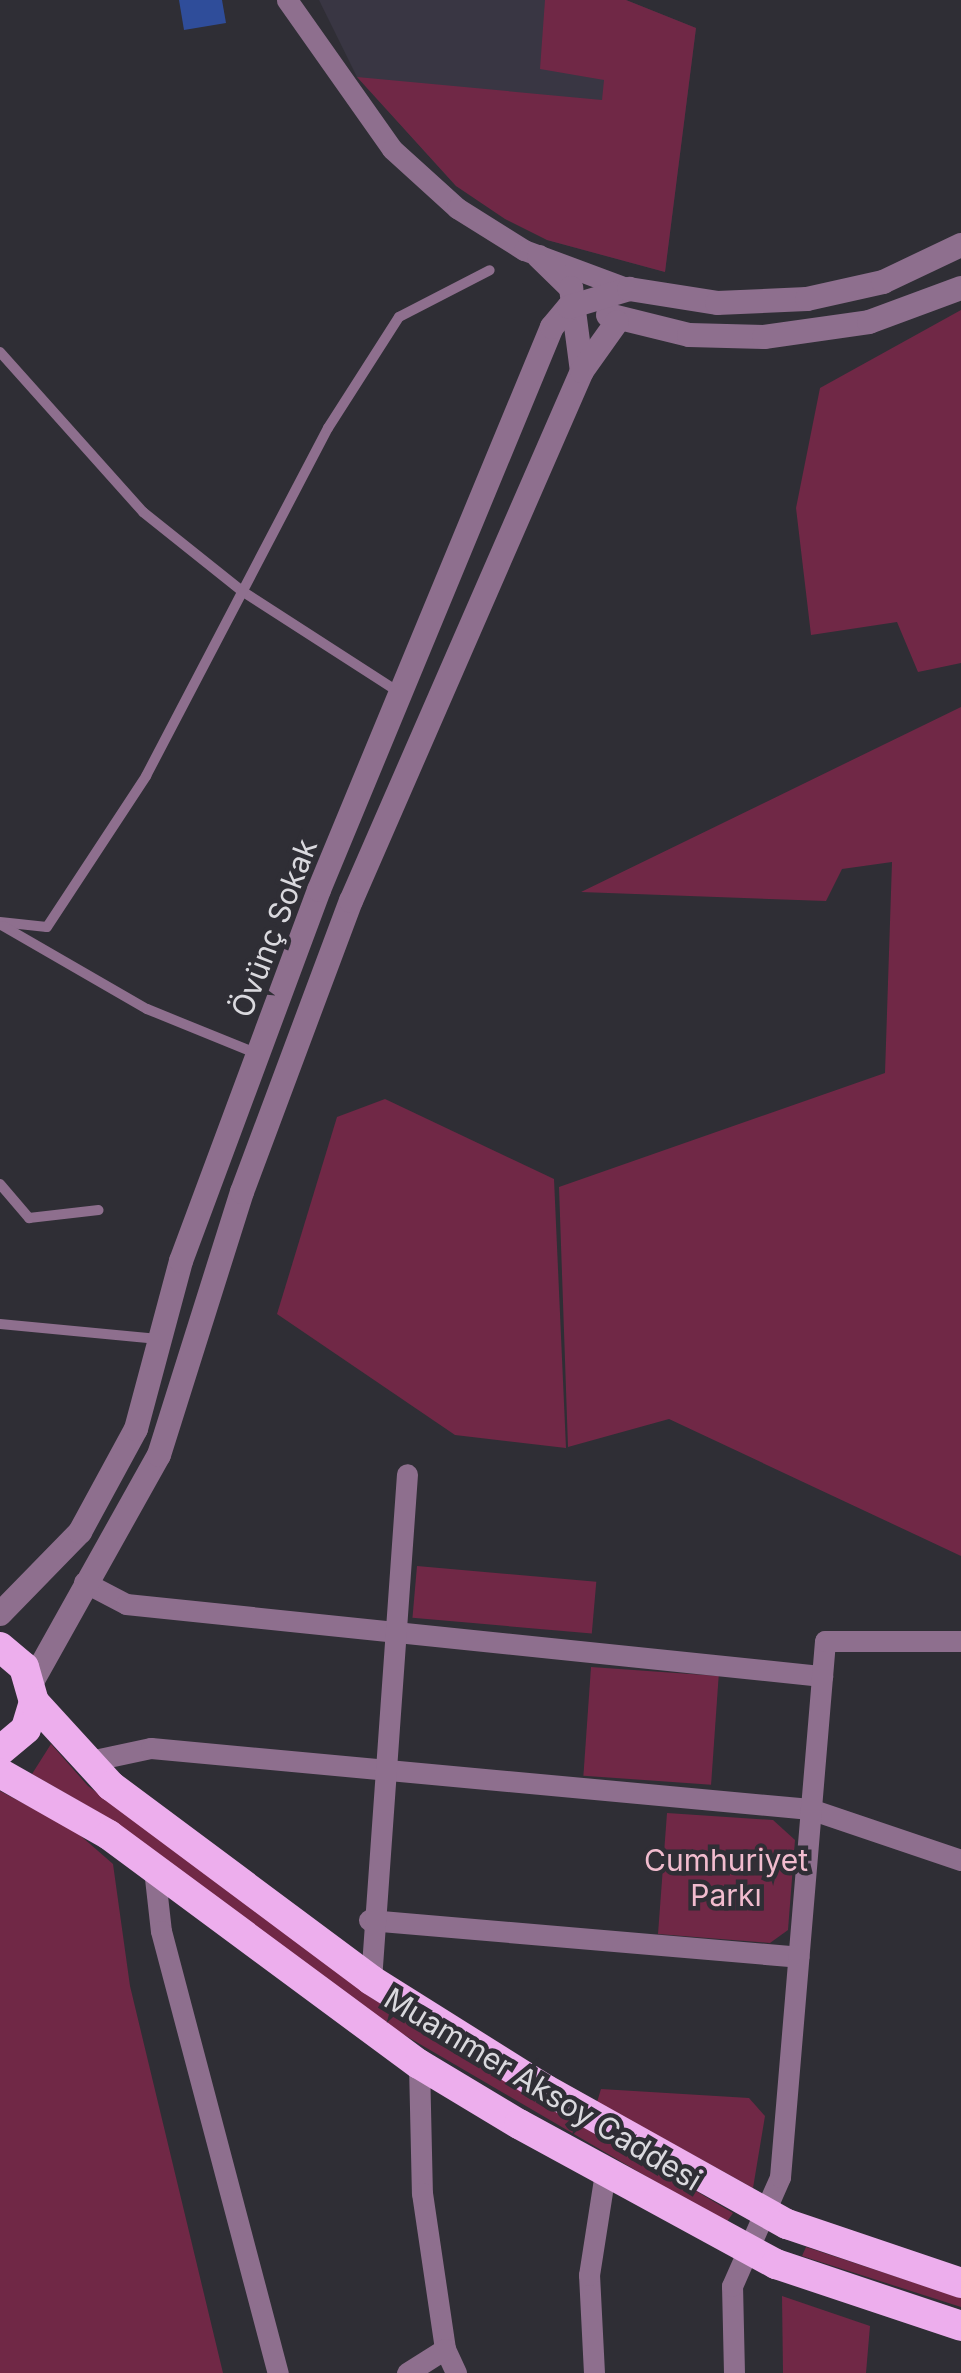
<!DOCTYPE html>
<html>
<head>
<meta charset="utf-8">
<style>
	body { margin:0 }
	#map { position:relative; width:961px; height:2373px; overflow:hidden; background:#2f2e35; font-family:Inter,sans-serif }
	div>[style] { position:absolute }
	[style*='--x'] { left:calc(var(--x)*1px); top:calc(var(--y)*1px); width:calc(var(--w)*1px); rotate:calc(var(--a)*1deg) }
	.built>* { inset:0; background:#393643 }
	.green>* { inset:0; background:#702846; transform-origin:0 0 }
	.building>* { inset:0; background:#2f4d9a }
	.service>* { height:10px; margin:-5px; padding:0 5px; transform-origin:5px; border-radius:5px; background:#8e6f8e }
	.minor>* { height:21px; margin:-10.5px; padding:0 10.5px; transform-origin:10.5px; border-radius:10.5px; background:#8e6f8e }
	.tertiary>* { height:24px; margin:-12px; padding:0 12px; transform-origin:12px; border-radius:12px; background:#8e6f8e }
	.primary>* { height:30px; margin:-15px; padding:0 15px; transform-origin:15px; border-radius:15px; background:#edaeed }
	span { translate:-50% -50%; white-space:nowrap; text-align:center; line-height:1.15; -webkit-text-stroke:9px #2f2e35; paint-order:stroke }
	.street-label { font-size:30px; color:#dad9de }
	.park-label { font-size:30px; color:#f1bcce }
</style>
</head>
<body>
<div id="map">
	<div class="built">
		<i style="clip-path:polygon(319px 0,626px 0,696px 28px,665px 272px,547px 240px,456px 186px,357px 77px)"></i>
	</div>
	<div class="green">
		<i style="clip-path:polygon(545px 0,626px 0,696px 28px,665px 272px,547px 240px,505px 219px,456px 186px,357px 77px,602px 100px,604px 80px,540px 69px)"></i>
		<i style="clip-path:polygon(961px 310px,961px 663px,918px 672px,897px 622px,811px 635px,796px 508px,820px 388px)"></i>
		<i style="clip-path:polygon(961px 707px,961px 1556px,669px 1419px,568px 1447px,559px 1187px,885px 1073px,892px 862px,842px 869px,826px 901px,581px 892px)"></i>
		<i style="clip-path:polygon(385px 1099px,554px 1179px,566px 1448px,455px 1435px,277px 1314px,337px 1117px)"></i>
		<i style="left:417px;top:1566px;width:180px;height:52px;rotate:5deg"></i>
		<i style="left:591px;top:1667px;width:128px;height:109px;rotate:4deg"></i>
		<i style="clip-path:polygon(51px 1744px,88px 1786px,373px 1999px,733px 2213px,726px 2223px,389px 2026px,100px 1813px,32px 1774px)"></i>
		<i style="clip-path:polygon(0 1791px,74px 1830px,113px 1864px,130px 1986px,223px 2373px,0 2373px)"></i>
		<i style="clip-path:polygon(667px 1813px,773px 1820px,795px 1840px,788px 1930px,770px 1943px,658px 1934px)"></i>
		<i style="clip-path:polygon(601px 2089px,749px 2098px,765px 2116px,753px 2188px,597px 2102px)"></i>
		<i style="clip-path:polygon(806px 2247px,961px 2298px,961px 2307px,802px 2256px)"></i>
		<i style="clip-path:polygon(782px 2296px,870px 2326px,866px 2373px,783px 2373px)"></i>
	</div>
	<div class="building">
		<i style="clip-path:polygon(179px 0,222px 0,226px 23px,184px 30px)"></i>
	</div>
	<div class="service">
		<i style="--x:0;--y:352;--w:215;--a:48.2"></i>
		<i style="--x:143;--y:512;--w:127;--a:38.6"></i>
		<i style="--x:242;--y:591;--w:188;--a:32.8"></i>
		<i style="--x:0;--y:922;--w:47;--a:6.1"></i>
		<i style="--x:47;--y:927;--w:181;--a:-56.7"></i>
		<i style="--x:146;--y:776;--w:393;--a:-62.4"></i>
		<i style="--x:328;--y:428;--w:132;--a:-57.4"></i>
		<i style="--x:399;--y:317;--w:102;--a:-27.3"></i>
		<i style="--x:3;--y:926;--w:166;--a:30"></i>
		<i style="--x:147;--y:1009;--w:120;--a:22.1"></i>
		<i style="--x:0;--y:1184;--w:45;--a:49.5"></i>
		<i style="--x:29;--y:1218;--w:70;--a:-6.5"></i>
		<i style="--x:0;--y:1324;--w:159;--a:5.4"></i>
	</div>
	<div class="minor">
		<i style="--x:287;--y:0;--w:182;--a:54.8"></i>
		<i style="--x:392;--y:149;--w:88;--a:42.2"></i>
		<i style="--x:457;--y:208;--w:79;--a:32.1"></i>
		<i style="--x:524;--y:250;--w:112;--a:20.4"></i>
		<i style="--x:84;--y:1582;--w:47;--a:27.6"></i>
		<i style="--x:126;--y:1604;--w:700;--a:5.91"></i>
		<i style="--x:85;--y:1762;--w:67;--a:-12"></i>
		<i style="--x:151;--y:1748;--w:662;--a:5.29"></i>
		<i style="--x:810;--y:1809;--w:159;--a:18.7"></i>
		<i style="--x:154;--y:1869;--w:62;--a:83.6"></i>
		<i style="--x:161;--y:1931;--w:457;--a:75.2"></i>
		<i style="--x:369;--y:1920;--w:431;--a:4.9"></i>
		<i style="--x:371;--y:1980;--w:507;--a:-85.93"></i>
		<i style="--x:419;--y:2064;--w:129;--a:88.7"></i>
		<i style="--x:422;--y:2193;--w:158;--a:81.6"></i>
		<i style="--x:445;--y:2349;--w:26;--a:65"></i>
		<i style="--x:407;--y:2373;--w:45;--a:-32.3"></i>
		<i style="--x:594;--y:2373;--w:98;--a:-92.9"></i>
		<i style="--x:589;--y:2275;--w:103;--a:-81.1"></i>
		<i style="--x:734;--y:2373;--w:87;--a:-91.3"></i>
		<i style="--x:732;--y:2286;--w:119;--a:-66.2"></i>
		<i style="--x:780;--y:2177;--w:538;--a:-85.2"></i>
		<i style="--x:825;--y:1641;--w:136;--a:0"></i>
	</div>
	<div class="tertiary">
		<i style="--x:539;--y:257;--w:45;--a:44.1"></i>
		<i style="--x:571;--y:288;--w:84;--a:82.5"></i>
		<i style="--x:608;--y:315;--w:83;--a:13.9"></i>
		<i style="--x:689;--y:335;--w:75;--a:1.5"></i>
		<i style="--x:764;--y:337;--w:106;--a:-8.1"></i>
		<i style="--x:869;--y:322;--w:98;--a:-20.3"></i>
		<i style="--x:0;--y:1614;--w:115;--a:-45.7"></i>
		<i style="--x:80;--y:1532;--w:117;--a:-61.5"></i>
		<i style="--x:136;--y:1429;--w:174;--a:-75"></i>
		<i style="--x:181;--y:1261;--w:396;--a:-69.6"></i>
		<i style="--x:319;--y:890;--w:609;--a:-67.52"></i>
		<i style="--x:552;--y:327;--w:26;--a:-50"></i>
		<i style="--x:569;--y:307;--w:63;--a:-16.7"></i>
		<i style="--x:629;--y:289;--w:89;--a:9"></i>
		<i style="--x:717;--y:303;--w:90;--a:-2.5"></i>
		<i style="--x:807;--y:299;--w:78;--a:-12.6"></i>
		<i style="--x:883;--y:282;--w:86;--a:-25.4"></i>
		<i style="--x:32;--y:1682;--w:260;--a:-60.8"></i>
		<i style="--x:159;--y:1455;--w:276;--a:-72.5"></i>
		<i style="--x:242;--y:1192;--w:311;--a:-69.5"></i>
		<i style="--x:351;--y:901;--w:578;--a:-66.45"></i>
		<i style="--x:582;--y:371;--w:60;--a:-54.5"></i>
	</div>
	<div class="primary">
		<i style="--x:0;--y:1647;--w:31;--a:40"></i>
		<i style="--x:24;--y:1667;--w:36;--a:74"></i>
		<i style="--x:34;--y:1702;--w:28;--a:107"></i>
		<i style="--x:26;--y:1729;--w:34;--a:140"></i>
		<i style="--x:34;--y:1702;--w:114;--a:47.5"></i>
		<i style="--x:111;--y:1786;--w:324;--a:36.7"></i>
		<i style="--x:371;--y:1980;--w:205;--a:32.1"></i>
		<i style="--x:545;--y:2089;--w:277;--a:29.2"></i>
		<i style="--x:787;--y:2224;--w:184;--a:18.7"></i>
		<i style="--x:0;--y:1773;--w:125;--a:29.6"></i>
		<i style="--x:109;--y:1835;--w:385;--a:36.5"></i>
		<i style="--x:419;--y:2064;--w:117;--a:31"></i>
		<i style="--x:519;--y:2124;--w:293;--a:28.6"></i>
		<i style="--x:776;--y:2264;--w:195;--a:18.5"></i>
	</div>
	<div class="street-label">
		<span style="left:274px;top:928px;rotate:-69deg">Övünç Sokak</span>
		<span style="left:543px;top:2089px;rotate:31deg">Muammer Aksoy Caddesi</span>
	</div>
	<div class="park-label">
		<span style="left:726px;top:1877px">Cumhuriyet<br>Parkı</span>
	</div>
</div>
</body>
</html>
